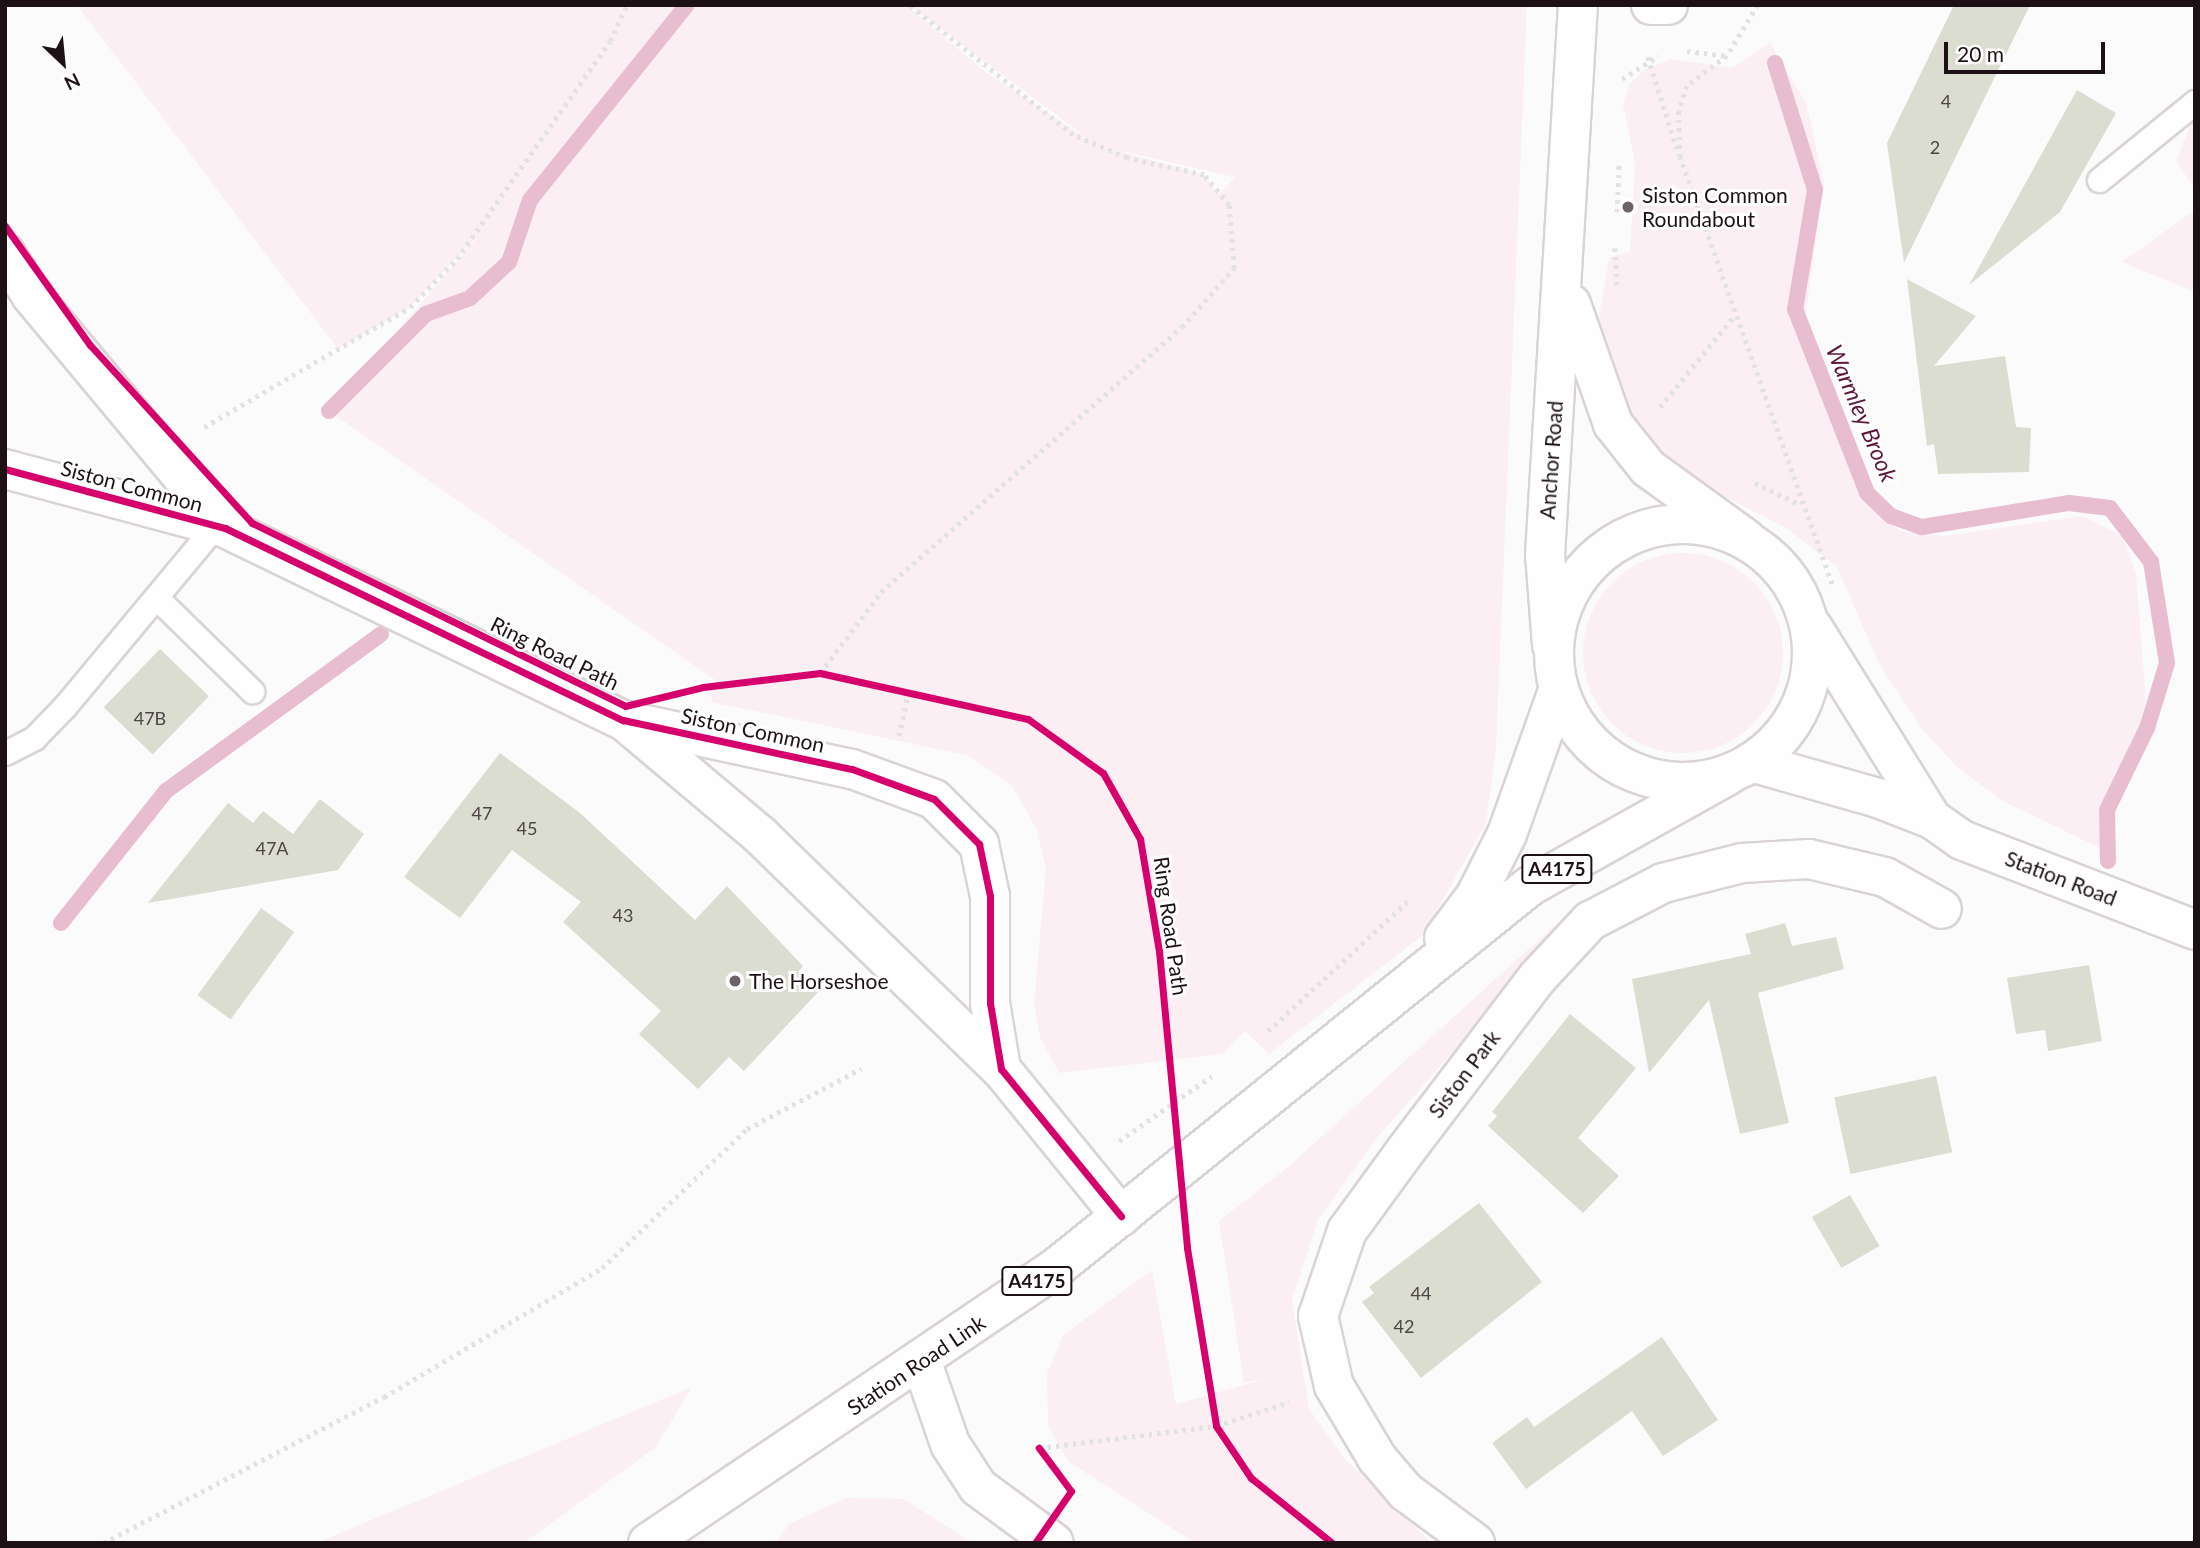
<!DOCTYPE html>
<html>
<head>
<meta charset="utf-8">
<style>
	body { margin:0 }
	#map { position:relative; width:2200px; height:1548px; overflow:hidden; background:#fbfbfb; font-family:Lato,sans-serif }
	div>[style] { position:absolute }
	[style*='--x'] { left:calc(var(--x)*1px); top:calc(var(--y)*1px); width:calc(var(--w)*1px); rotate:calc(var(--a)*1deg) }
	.green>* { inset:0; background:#fbeff4 }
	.round { border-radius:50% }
	.stream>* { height:16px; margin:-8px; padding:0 8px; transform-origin:8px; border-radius:8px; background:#e9bdd0 }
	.building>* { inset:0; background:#dbddd1; transform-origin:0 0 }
	.path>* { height:4.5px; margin-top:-2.25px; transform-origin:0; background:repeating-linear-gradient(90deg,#e2e2e2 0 3.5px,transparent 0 8.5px) }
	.roads { filter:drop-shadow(2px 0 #dad3d6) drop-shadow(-2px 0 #dad3d6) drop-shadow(0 2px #dad3d6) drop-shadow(0 -2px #dad3d6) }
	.lane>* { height:23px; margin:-11.5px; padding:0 11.5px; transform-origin:11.5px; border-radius:11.5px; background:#fefefe }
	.street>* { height:38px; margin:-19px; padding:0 19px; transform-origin:19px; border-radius:19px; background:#fefefe }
	.secondary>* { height:38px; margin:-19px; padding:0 19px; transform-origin:19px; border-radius:19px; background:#fefefe }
	.primary>* { height:38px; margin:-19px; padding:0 19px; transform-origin:19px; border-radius:19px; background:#fefefe }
	.primary>.ring { margin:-19px; padding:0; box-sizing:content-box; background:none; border:38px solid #fefefe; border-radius:50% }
	.cycleway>* { height:7px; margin:-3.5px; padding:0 3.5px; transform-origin:3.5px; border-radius:3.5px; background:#d6006c }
	.dots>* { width:19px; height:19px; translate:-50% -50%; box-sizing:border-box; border:4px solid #fff; border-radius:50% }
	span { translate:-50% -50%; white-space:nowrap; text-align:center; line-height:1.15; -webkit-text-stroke:6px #fff; paint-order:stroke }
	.number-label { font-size:18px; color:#4c4445 }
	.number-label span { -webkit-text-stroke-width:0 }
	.shield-label span { padding:2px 5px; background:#fff; border:2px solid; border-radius:5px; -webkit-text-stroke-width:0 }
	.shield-label { font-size:19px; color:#1d1116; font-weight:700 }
	.poi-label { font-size:21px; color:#1d1116 }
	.left { translate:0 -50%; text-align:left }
	.street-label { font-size:21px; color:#1d1116 }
	.water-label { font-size:23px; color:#5b143b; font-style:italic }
	.frame { position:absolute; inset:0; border:7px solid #1d1116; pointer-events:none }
	.north { position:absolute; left:28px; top:28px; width:70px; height:70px; -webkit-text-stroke:5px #fff; paint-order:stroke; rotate:154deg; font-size:19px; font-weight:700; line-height:28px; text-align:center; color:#1d1116 }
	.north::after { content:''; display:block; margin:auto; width:24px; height:32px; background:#1d1116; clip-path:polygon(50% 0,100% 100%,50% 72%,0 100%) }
	.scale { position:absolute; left:1944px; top:42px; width:161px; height:32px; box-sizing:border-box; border:4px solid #1d1116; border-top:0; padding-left:9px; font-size:21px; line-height:24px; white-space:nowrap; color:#1d1116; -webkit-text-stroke:5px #fff; paint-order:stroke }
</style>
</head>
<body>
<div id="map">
	<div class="green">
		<i style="clip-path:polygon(evenodd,77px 5px,906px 5px,987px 73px,1095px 144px,909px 5px,1527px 5px,1496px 748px,1486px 823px,1423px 935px,1269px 1054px,1245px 1031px,1222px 1054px,1059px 1073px,1040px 1037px,1034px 1004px,1046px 868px,1036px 828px,1012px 786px,967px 755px,711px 702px,715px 680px,329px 411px,488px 225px,410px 307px,338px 349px,77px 5px,1104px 147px,1234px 177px,1235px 178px,1219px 194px,1204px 175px,1104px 147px)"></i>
		<i style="clip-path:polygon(1770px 43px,1806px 103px,1824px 183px,1804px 325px,1878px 508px,1899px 531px,1944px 536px,2082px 516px,2123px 536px,2136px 574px,2146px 702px,2100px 848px,2001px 800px,1957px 767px,1922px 729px,1880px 666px,1837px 567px,1786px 528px,1693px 480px,1651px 445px,1625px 405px,1605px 354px,1599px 317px,1609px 258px,1630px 251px,1635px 163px,1623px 105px,1629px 85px,1644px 70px,1672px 59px,1732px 68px)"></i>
		<i style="clip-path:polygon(2195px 113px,2195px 188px,2176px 162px)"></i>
		<i style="clip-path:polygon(2195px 210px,2195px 292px,2122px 262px)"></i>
		<i class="round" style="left:1583px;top:553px;width:200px;height:200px"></i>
		<i style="clip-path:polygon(1554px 926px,1559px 931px,1376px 1139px,1318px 1220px,1292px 1300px,1309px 1409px,1345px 1459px,1432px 1543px,1195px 1543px,1069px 1462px,1048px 1426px,1047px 1374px,1063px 1335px,1152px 1270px,1176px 1404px,1272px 1377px,1244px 1383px,1219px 1221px,1287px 1168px)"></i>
		<i style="clip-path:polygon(692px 1387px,656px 1447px,524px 1543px,316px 1543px)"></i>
		<i style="clip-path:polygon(846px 1498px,904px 1499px,971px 1542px,776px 1543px,789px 1524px)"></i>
	</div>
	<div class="stream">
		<i style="--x:1775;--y:63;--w:133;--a:72.5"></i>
		<i style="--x:1815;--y:190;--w:121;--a:99.5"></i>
		<i style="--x:1795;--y:309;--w:198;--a:68.6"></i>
		<i style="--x:1867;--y:493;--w:33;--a:44"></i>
		<i style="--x:1891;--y:516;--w:33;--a:20"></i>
		<i style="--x:1922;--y:527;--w:149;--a:-9.3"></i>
		<i style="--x:2069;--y:503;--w:41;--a:7"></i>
		<i style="--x:2110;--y:508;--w:68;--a:52.8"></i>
		<i style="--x:2151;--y:562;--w:102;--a:81"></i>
		<i style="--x:2167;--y:663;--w:68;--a:107.1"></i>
		<i style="--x:2147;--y:728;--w:91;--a:116"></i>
		<i style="--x:2107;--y:810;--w:51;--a:88.9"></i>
		<i style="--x:329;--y:411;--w:137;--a:-45"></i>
		<i style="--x:426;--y:314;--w:47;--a:-20"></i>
		<i style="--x:470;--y:298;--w:53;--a:-42.7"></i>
		<i style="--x:509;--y:262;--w:65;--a:-71.3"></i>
		<i style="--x:530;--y:200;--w:250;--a:-51.2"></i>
		<i style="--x:61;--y:923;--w:169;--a:-51.5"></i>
		<i style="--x:166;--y:791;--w:266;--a:-36.1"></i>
	</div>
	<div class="building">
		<i style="clip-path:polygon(1954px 5px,2030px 5px,1904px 263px,1887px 143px)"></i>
		<i style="clip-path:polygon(2077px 90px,2116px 113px,2060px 212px,1969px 285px)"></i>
		<i style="clip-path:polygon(1907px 279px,1976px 316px,1934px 366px,2005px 356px,2016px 427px,2031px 428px,2029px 472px,1938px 474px,1934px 444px,1927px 446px)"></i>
		<i style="left:160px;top:649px;width:68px;height:81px;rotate:44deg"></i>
		<i style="clip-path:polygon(500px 753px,580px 813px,695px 920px,727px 886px,803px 966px,799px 971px,820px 990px,744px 1071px,729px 1057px,698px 1089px,639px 1034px,661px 1011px,563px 922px,581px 902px,512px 850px,460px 918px,404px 877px)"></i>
		<i style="clip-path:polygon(320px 799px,364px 834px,338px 870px,148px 903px,228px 803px,253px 823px,263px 811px,293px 834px)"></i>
		<i style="left:261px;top:908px;width:41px;height:108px;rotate:36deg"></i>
		<i style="clip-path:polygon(1785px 923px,1792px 946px,1836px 937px,1844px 969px,1758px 993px,1789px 1123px,1740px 1134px,1709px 1000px,1649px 1073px,1632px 979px,1751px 954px,1745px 934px)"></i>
		<i style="clip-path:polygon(2089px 965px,2102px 1041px,2048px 1051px,2045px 1030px,2016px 1034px,2007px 978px)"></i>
		<i style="clip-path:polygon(1570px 1014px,1636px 1068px,1578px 1138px,1619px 1176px,1583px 1213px,1488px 1126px,1497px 1116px,1492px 1112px)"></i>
		<i style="left:1936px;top:1076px;width:78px;height:104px;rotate:78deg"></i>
		<i style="left:1850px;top:1195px;width:59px;height:44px;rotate:60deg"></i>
		<i style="clip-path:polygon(1479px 1203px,1542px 1282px,1421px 1378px,1362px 1302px,1374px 1293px,1369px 1287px)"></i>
		<i style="clip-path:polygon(1662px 1337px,1718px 1420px,1663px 1456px,1632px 1411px,1526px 1489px,1492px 1443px,1527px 1417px,1534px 1427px)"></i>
	</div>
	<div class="path">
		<i style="--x:1758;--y:5;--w:60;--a:121.3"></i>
		<i style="--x:1727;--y:56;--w:50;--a:143.1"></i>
		<i style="--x:1687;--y:86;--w:26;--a:108"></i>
		<i style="--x:1679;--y:111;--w:45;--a:88.7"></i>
		<i style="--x:1680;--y:156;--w:454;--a:70.4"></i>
		<i style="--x:1687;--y:51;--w:39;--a:7"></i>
		<i style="--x:1648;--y:57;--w:96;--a:72.5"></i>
		<i style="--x:1622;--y:79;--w:43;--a:-32.6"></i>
		<i style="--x:1617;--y:212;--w:51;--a:-87.8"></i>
		<i style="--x:1615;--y:248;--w:37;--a:87"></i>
		<i style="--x:1660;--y:407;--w:119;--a:-50.8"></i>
		<i style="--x:204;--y:427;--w:238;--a:-30.2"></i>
		<i style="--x:410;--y:307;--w:67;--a:-45.6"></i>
		<i style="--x:457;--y:259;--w:266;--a:-54.9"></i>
		<i style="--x:610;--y:41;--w:40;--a:-65"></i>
		<i style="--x:1755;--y:483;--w:51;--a:25.6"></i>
		<i style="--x:820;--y:673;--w:101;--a:-53"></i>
		<i style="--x:881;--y:592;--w:401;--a:-41.4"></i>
		<i style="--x:1182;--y:327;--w:79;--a:-48.6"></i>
		<i style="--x:1234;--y:268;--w:63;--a:-94.5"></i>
		<i style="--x:1229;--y:205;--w:39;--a:-130"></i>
		<i style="--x:1204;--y:175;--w:79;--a:-167.6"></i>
		<i style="--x:1127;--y:158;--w:59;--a:-156.9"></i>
		<i style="--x:1073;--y:135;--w:209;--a:-141.6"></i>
		<i style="--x:899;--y:736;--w:44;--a:-78.2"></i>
		<i style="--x:1268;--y:1031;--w:191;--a:-42.9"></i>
		<i style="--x:1119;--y:1141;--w:113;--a:-35"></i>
		<i style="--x:1039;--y:1448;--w:178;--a:-7.1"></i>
		<i style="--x:1216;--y:1426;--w:77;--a:-18.2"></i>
		<i style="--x:103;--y:1543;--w:317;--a:-27.5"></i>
		<i style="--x:384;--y:1397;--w:253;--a:-30.6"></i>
		<i style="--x:602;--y:1268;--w:201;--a:-43.8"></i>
		<i style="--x:747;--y:1129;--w:129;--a:-27.8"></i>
	</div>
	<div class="roads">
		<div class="lane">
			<i style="--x:2099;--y:180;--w:124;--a:-39.1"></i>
			<i style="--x:158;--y:599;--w:132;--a:44.4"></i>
			<i style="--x:5;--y:753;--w:33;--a:-27"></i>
			<i style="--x:34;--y:738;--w:45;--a:-45.9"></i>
			<i style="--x:65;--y:706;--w:234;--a:-50.2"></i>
		</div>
		<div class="street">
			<i style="--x:1651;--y:5;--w:17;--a:0"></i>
			<i style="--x:5;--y:253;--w:49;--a:58.2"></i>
			<i style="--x:31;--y:295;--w:303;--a:50.2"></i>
			<i style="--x:5;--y:469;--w:228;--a:15"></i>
			<i style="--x:225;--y:528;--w:442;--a:25.8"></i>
			<i style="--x:623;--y:720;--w:234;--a:12.1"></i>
			<i style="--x:852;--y:769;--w:87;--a:20.1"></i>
			<i style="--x:934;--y:799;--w:64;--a:45"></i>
			<i style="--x:979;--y:844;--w:53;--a:78.1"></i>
			<i style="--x:990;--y:896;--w:107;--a:90"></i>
			<i style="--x:990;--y:1003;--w:67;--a:80.5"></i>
			<i style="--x:1001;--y:1069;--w:190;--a:50.8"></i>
			<i style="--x:628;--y:724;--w:174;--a:40.1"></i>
			<i style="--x:761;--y:836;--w:334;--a:44.2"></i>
			<i style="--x:922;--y:1363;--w:86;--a:70.9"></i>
			<i style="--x:950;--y:1444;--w:51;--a:56.9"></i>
			<i style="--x:978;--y:1487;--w:94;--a:36.4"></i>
			<i style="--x:1475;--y:1543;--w:86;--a:-143.5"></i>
			<i style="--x:1406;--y:1492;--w:45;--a:-130.5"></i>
			<i style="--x:1377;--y:1458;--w:84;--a:-120.8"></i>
			<i style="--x:1334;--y:1386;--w:72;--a:-102.9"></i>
			<i style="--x:1318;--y:1316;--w:90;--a:-71.2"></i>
			<i style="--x:1347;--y:1231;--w:100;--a:-53.9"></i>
			<i style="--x:1406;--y:1150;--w:216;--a:-52.7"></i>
			<i style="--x:1537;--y:978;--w:78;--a:-47.1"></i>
			<i style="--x:1590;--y:921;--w:82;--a:-27.5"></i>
			<i style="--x:1663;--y:883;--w:81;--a:-14.2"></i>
			<i style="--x:1742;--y:863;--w:67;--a:-3.4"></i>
			<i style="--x:1809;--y:859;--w:78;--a:13.3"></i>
			<i style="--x:1885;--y:877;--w:65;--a:29.3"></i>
		</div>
		<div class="secondary">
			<i style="--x:1571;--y:304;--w:127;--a:70.7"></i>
			<i style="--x:1613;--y:424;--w:56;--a:51.5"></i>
			<i style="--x:1648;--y:468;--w:121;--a:35.9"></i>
			<i style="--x:1552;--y:645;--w:90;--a:-94.4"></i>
			<i style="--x:1545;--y:555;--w:551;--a:-86.57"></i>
		</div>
		<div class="primary">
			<i class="ring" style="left:1554px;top:524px;width:220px;height:220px"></i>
			<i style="--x:1813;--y:628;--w:225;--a:58.1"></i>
			<i style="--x:1751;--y:762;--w:132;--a:15.8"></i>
			<i style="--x:1878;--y:798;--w:58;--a:21.3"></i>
			<i style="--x:1932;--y:819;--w:37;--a:35"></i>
			<i style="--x:1962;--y:840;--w:250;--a:21.1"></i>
			<i style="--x:1444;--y:938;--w:51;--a:-52.9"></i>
			<i style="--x:1475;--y:897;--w:71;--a:-63.1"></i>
			<i style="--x:1507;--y:834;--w:152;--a:-70.4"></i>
			<i style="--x:648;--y:1543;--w:493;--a:-34"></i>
			<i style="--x:1057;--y:1267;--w:607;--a:-38.85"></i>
			<i style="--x:1530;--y:886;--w:228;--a:-29.2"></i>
		</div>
	</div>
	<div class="cycleway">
		<i style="--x:5;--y:226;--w:146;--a:54.5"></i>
		<i style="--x:90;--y:345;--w:241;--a:47.7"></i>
		<i style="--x:252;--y:523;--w:415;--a:26.1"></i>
		<i style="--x:625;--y:706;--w:80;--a:-13.7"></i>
		<i style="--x:703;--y:687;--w:118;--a:-6.8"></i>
		<i style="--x:820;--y:673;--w:213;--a:12.5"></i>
		<i style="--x:1028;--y:719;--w:92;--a:35.8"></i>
		<i style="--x:1103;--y:773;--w:76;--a:60.7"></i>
		<i style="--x:1140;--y:839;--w:114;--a:80.4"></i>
		<i style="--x:1159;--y:951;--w:298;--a:84.6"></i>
		<i style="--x:1187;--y:1248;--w:180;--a:80.7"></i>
		<i style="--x:1216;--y:1426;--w:63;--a:56.1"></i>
		<i style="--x:1251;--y:1478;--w:104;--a:38.7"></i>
		<i style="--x:5;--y:469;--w:228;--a:15"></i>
		<i style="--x:225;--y:528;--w:442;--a:25.8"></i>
		<i style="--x:623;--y:720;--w:234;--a:12.1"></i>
		<i style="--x:852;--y:769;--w:87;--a:20.1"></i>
		<i style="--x:934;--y:799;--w:64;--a:45"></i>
		<i style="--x:979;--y:844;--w:53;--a:78.1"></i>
		<i style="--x:990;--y:896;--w:107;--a:90"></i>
		<i style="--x:990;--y:1003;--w:67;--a:80.5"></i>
		<i style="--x:1001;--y:1069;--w:190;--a:50.8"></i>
		<i style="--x:1035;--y:1543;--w:63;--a:-55.3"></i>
		<i style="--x:1071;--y:1491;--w:54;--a:-126.7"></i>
	</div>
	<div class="dots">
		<i style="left:1628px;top:207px;background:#6b6366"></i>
		<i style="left:735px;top:981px;background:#6b6366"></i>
	</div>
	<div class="number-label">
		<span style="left:1946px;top:101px">4</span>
		<span style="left:1935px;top:147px">2</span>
		<span style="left:150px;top:718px">47B</span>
		<span style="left:482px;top:813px">47</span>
		<span style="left:527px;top:828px">45</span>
		<span style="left:272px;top:848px">47A</span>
		<span style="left:623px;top:915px">43</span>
		<span style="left:1421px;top:1293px">44</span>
		<span style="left:1404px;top:1326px">42</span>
	</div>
	<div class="shield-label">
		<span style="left:1557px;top:869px">A4175</span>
		<span style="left:1037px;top:1281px">A4175</span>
	</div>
	<div class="poi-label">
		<span class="left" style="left:1642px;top:207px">Siston Common<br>Roundabout</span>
		<span class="left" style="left:749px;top:981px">The Horseshoe</span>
	</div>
	<div class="street-label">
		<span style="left:1551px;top:460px;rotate:-86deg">Anchor Road</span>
		<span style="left:132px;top:486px;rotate:15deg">Siston Common</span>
		<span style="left:555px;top:653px;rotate:26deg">Ring Road Path</span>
		<span style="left:753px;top:730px;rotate:12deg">Siston Common</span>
		<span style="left:2061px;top:878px;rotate:21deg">Station Road</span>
		<span style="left:1171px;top:926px;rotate:82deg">Ring Road Path</span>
		<span style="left:1464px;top:1074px;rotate:-53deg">Siston Park</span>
		<span style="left:916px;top:1365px;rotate:-34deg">Station Road Link</span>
	</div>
	<div class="water-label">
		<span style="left:1862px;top:413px;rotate:67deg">Warmley Brook</span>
	</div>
	<div class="frame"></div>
	<div class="north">N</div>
	<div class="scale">20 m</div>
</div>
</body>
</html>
